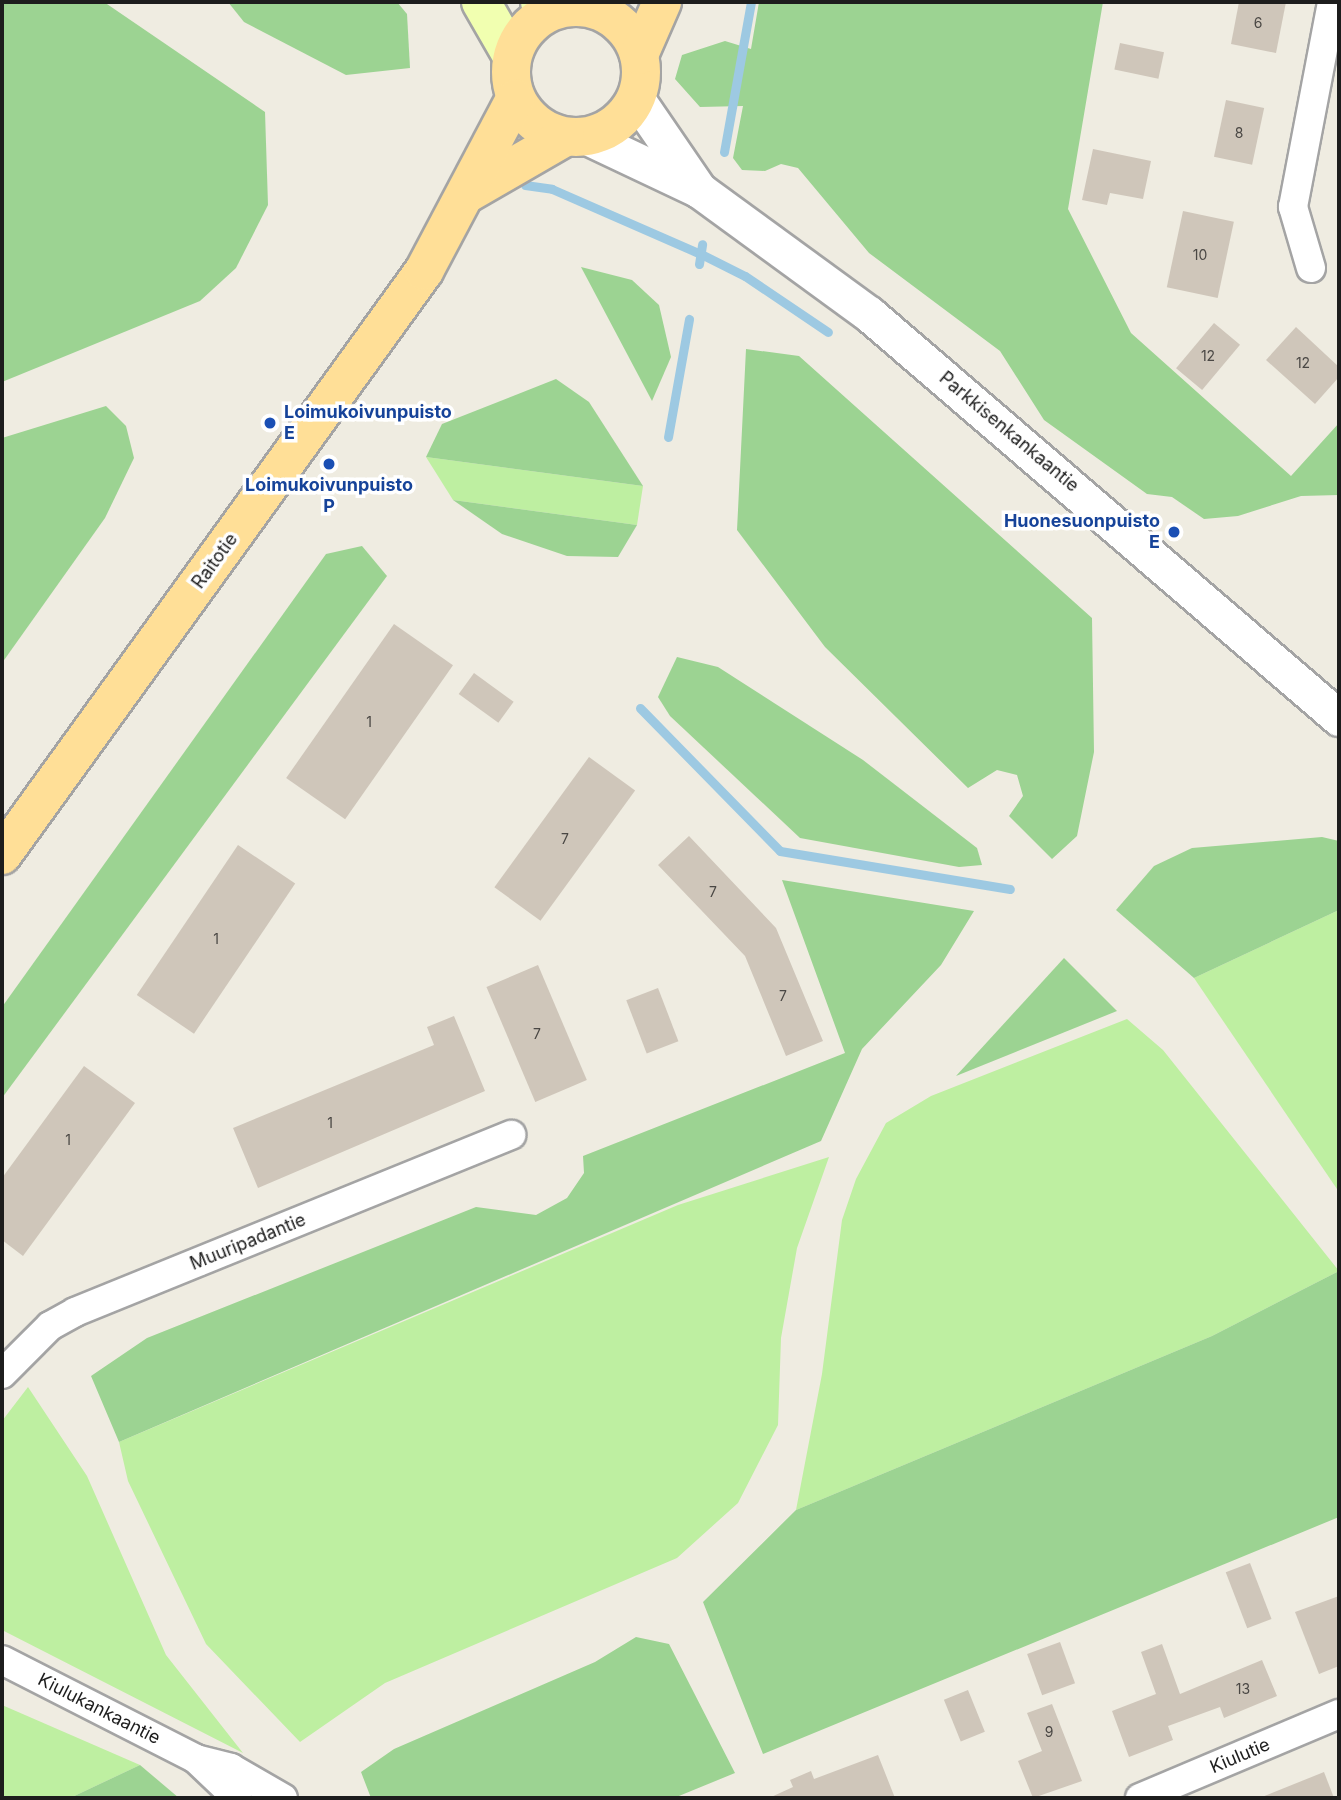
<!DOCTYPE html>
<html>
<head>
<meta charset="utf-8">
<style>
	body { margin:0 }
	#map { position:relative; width:1341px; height:1800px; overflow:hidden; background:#efece1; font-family:Inter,sans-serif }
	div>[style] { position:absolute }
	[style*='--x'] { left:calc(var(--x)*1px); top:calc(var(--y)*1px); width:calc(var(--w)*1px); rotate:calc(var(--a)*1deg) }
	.grass>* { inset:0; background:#beefa1 }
	.forest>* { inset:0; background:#9cd392 }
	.stream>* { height:9px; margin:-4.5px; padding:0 4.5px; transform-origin:4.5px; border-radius:4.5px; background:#9dc9e2 }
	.building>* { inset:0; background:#cfc6ba; transform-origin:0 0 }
	.roads { filter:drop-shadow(2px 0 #a4a4a4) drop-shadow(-2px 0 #a4a4a4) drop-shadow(0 2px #a4a4a4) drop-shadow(0 -2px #a4a4a4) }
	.minor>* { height:28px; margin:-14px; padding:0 14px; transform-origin:14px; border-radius:14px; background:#fff }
	.tertiary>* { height:35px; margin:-17.5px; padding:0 17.5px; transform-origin:17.5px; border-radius:17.5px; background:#fff }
	.secondary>* { height:38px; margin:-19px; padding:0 19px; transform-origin:19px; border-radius:19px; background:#f1ffb0 }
	.primary>* { height:38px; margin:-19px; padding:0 19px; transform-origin:19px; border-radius:19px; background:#ffdf97 }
	.primary>.ring { margin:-19px; padding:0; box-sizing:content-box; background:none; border:38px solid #ffdf97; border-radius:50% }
	.dots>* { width:19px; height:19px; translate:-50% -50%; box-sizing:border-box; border:4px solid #fff; border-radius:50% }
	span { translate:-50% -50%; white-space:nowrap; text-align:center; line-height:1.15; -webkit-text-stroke:7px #fff; paint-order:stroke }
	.number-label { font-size:14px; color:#4a4744 }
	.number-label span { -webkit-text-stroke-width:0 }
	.transit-label { font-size:18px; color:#164399; font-weight:700 }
	.left { translate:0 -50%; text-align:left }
	.right { translate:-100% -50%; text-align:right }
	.street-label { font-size:18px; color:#1d1d1d }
	.frame { position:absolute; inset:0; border:4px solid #1d1d1d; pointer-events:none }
</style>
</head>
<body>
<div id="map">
	<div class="grass">
		<i style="clip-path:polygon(426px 457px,643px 486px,637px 525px,453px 500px)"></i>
		<i style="clip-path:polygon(1339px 910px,1339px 1192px,1194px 978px)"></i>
		<i style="clip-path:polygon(1127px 1019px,1163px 1050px,1339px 1271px,1212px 1336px,796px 1510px,822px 1374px,842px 1220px,856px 1179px,886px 1123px,931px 1096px)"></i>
		<i style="clip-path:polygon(829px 1157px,797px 1248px,781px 1338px,778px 1425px,738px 1503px,677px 1558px,385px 1683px,300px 1742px,206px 1644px,128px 1481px,119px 1442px,678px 1205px)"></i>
		<i style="clip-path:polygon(28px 1387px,87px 1476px,166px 1655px,243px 1753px,2px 1630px,2px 1421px)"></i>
		<i style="clip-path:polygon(2px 1705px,140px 1765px,70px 1798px,2px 1798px)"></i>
	</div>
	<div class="forest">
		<i style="clip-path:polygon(2px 2px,104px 2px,265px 112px,268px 205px,236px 268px,200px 301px,2px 382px)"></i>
		<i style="clip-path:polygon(228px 2px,397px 2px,407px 14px,410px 68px,346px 75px,244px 22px)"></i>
		<i style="clip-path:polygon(759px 2px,1103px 2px,1068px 209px,1131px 333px,1291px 476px,1339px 423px,1339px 495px,1301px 496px,1238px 516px,1204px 519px,1172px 497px,1147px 494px,1044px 420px,1000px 351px,869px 253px,798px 168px,781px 164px,765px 171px,742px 170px,733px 158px,743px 106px,700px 107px,675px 79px,682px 55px,725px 41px,751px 49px)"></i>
		<i style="clip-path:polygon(581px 267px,632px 280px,659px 305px,671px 357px,652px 401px)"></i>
		<i style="clip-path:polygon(746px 349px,799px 356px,1092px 618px,1094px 752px,1077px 836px,1052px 859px,1009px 816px,1023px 796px,1017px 775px,997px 770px,968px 788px,825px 647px,737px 530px)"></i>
		<i style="clip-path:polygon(556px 379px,589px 402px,643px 486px,426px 457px,442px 424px)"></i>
		<i style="clip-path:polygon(106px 406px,126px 426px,134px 458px,105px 518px,2px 663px,2px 438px)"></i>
		<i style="clip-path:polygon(453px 500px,637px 525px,618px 557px,567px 556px,502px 534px)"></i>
		<i style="clip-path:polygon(362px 546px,387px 576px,2px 1098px,2px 1007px,326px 554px)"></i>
		<i style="clip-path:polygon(677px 657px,718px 667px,863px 760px,977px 848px,982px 865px,959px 867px,800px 838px,670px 716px,658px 697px)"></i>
		<i style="clip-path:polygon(1322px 837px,1339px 841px,1339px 910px,1194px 978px,1116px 910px,1154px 866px,1192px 848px)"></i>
		<i style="clip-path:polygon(782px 880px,974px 911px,941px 965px,862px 1049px,821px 1141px,119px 1442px,91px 1376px,147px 1338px,476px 1207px,536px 1215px,567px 1198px,584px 1173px,583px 1156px,845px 1053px)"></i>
		<i style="clip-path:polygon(1064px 958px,1117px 1011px,956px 1076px)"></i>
		<i style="clip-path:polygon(1339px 1271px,1339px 1517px,763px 1754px,703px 1602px,796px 1510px,1212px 1336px)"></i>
		<i style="clip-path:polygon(636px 1637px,669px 1644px,735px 1773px,674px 1798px,371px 1798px,361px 1772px,394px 1749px,595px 1662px)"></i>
		<i style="clip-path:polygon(140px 1765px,179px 1798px,70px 1798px)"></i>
	</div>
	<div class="stream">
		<i style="--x:724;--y:152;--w:152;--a:-79.8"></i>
		<i style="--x:525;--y:185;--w:27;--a:8"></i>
		<i style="--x:552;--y:189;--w:163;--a:23.6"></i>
		<i style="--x:701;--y:254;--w:49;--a:26.6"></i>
		<i style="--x:745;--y:276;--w:100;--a:34"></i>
		<i style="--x:699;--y:264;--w:20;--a:-81"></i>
		<i style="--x:668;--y:437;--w:120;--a:-79.9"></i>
		<i style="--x:640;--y:708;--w:200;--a:45.6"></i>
		<i style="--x:780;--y:851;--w:233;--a:9.4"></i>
	</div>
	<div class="building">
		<i style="clip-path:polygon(1239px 2px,1286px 2px,1276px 53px,1231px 44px)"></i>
		<i style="left:1120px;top:43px;width:45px;height:27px;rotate:12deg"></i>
		<i style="left:1226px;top:100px;width:39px;height:58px;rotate:12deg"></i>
		<i style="clip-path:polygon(1093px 149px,1151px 161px,1143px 199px,1110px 193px,1107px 205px,1082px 200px)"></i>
		<i style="left:1183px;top:211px;width:52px;height:78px;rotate:12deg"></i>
		<i style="left:1214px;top:323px;width:34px;height:59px;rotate:40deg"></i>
		<i style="clip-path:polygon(1296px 327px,1339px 367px,1339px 377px,1315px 404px,1266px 360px)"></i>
		<i style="left:394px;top:624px;width:72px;height:188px;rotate:35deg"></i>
		<i style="left:474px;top:673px;width:49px;height:26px;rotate:36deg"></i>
		<i style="left:589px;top:757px;width:57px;height:161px;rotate:36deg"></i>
		<i style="clip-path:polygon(689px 836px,776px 928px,823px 1041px,786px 1056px,745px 956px,658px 865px)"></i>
		<i style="left:238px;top:845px;width:69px;height:181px;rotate:34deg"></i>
		<i style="left:538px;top:965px;width:125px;height:56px;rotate:67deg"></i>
		<i style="left:658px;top:988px;width:57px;height:34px;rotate:69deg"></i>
		<i style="clip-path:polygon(454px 1016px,485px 1091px,258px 1188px,233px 1128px,434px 1045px,427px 1027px)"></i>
		<i style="clip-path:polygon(84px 1066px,135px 1103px,23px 1256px,2px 1240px,2px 1178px)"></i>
		<i style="left:1250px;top:1563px;width:60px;height:26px;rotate:69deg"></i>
		<i style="clip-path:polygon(1339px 1596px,1339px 1666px,1319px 1674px,1295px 1612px)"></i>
		<i style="left:1060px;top:1642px;width:44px;height:35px;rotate:70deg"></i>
		<i style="clip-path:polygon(1162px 1644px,1180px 1694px,1262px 1660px,1277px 1696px,1224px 1718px,1220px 1707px,1168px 1726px,1173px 1740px,1129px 1757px,1112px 1711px,1156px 1694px,1141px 1652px)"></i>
		<i style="left:968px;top:1690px;width:45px;height:26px;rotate:68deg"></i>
		<i style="clip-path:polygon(1052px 1704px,1082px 1781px,1033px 1798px,1018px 1761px,1042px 1751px,1027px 1713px)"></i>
		<i style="clip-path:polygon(878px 1755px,895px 1798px,769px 1798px,793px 1787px,790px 1780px,811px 1771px,814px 1779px)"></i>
		<i style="clip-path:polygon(1324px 1772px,1334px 1798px,1262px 1798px,1262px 1797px)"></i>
	</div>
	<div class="roads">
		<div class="minor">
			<i style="--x:1311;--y:268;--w:64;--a:-106.4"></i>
			<i style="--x:1293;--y:207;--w:209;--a:-79.2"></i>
			<i style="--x:2;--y:1374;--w:68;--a:-45"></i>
			<i style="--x:50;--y:1326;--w:29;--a:-29"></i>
			<i style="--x:75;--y:1312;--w:471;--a:-22.1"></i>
			<i style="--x:2;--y:1660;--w:218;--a:27"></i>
			<i style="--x:196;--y:1759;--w:36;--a:14"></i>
			<i style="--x:231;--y:1768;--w:60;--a:30"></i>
			<i style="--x:196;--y:1759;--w:57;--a:43.6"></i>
			<i style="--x:1140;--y:1798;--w:216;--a:-22.9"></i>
		</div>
		<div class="tertiary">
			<i style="--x:636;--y:98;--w:112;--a:55.6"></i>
			<i style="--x:587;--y:137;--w:124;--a:25.3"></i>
			<i style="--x:699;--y:190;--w:210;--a:36.1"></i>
			<i style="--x:869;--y:314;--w:620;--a:40.68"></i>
		</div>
		<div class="secondary">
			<i style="--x:481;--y:2;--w:62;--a:60.1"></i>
			<i style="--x:540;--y:2;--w:16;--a:30"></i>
		</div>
		<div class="primary">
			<i class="ring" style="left:511px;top:7px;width:92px;height:92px"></i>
			<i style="--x:639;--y:55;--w:58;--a:-66.5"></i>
			<i style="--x:468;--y:193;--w:112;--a:-30"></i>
			<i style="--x:2;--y:855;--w:721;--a:-54.15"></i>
			<i style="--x:424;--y:271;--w:195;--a:-62.1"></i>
		</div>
	</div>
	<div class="dots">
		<i style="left:270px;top:423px;background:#1a4fb4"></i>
		<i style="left:329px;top:464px;background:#1a4fb4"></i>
		<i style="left:1174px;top:532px;background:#1a4fb4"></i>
	</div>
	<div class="number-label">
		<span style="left:1258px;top:23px">6</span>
		<span style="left:1239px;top:133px">8</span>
		<span style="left:1200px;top:255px">10</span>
		<span style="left:1208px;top:356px">12</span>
		<span style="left:1303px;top:363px">12</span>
		<span style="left:369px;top:722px">1</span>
		<span style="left:565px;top:839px">7</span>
		<span style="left:713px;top:892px">7</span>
		<span style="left:216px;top:939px">1</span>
		<span style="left:783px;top:996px">7</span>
		<span style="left:537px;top:1034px">7</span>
		<span style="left:330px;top:1123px">1</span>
		<span style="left:68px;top:1140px">1</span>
		<span style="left:1243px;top:1689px">13</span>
		<span style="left:1049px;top:1732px">9</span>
	</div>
	<div class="transit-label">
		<span class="left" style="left:284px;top:423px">Loimukoivunpuisto<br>E</span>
		<span style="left:329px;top:496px">Loimukoivunpuisto<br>P</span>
		<span class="right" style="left:1160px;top:532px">Huonesuonpuisto<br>E</span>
	</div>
	<div class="street-label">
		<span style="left:1009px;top:432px;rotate:40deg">Parkkisenkankaantie</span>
		<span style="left:215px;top:561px;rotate:-54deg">Raitotie</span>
		<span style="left:248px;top:1242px;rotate:-22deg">Muuripadantie</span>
		<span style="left:99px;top:1709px;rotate:27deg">Kiulukankaantie</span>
		<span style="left:1240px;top:1756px;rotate:-23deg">Kiulutie</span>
	</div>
	<div class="frame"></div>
</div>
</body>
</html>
